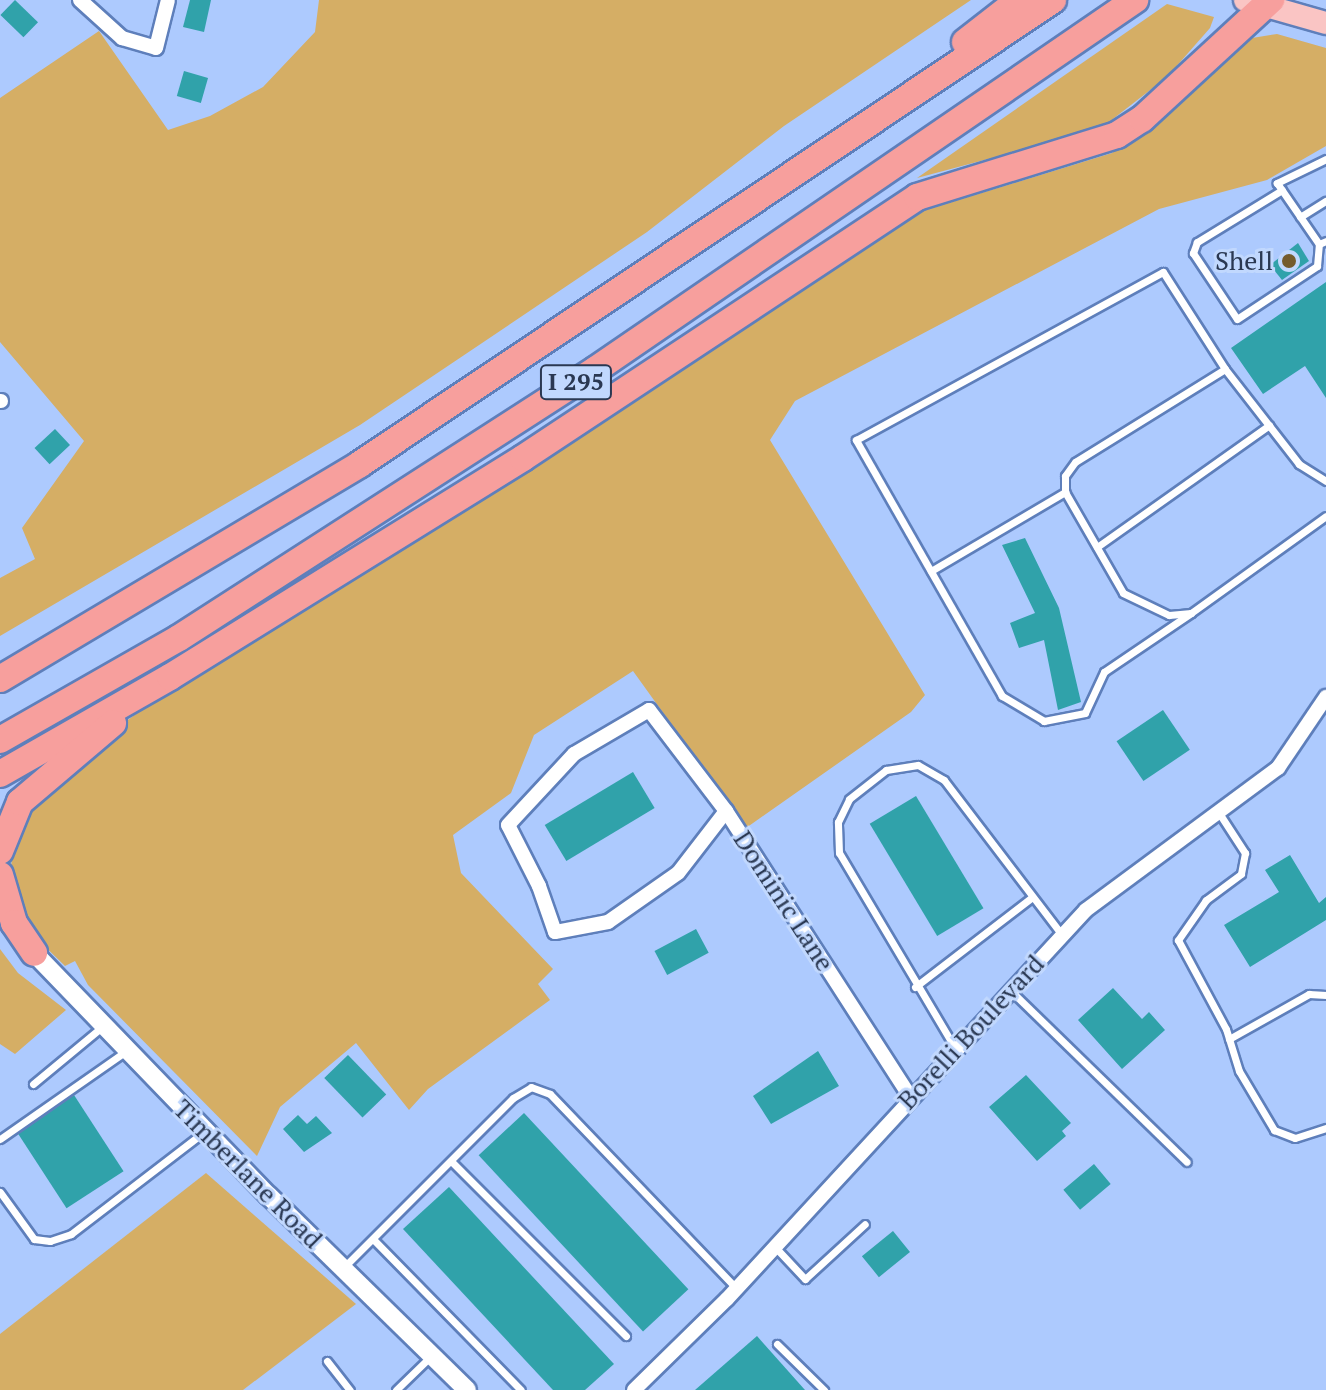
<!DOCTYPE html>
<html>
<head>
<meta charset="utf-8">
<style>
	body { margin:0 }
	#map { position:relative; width:1326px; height:1390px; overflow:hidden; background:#adcafe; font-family:"PT Serif",serif }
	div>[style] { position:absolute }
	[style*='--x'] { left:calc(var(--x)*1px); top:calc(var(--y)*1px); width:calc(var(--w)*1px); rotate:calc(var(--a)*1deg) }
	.green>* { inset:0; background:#d5ae65 }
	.building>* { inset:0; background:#30a2aa; transform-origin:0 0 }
	.roads { filter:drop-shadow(2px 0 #5e7fbb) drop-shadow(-2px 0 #5e7fbb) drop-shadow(0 2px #5e7fbb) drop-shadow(0 -2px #5e7fbb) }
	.service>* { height:7px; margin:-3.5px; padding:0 3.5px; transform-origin:3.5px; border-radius:3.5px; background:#fff }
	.minor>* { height:14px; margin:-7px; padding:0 7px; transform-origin:7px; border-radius:7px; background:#fff }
	.tertiary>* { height:18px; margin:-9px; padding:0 9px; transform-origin:9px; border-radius:9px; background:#fff }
	.primary>* { height:22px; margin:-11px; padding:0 11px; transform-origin:11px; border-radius:11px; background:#fac5c4 }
	.motorway>* { height:26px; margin:-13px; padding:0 13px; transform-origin:13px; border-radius:13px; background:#f79f9d }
	.dots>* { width:22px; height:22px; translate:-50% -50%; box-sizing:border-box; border:4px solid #c1d8fe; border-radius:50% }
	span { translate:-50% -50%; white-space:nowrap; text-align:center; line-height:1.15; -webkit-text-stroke:6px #c1d8fe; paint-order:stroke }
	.shield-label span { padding:2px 6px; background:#c1d8fe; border:2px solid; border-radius:6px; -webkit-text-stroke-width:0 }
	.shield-label { font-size:24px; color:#2a3852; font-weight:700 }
	.poi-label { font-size:26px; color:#2a3852 }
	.right { translate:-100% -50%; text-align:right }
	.street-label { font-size:26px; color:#2a3852 }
</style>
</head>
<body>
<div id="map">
	<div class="green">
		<i style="clip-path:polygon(319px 0,971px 0,784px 126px,647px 232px,360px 425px,0 636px,0 578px,35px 559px,22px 528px,84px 441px,0 342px,0 98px,99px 31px,168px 130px,210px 116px,263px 87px,315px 32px)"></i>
		<i style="clip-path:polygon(1167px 4px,1214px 17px,1210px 28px,1167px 77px,1100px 129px,917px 178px)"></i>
		<i style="clip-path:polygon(1277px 34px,1326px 48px,1326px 146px,1267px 180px,1159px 209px,795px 401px,770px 440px,925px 695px,911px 712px,746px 828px,633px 671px,534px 735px,511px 793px,453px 835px,461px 873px,553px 969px,538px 984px,550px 1000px,428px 1089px,409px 1110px,356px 1043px,280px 1107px,257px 1156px,88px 985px,75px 961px,65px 966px,29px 931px,9px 891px,14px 833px,28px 805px,97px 742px,203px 666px,900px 218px,1112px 153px,1233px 49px,1252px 38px)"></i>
		<i style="clip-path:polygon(0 949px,18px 973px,66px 1010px,15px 1054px,0 1044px)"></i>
		<i style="clip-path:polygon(206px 1173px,356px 1304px,243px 1390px,0 1390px,0 1334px)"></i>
	</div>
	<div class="building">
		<i style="left:15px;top:0;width:32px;height:21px;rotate:44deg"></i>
		<i style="clip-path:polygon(190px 0,211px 0,204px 32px,183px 27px)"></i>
		<i style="left:184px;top:71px;width:25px;height:26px;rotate:16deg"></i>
		<i style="clip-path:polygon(1298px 243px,1309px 261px,1282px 280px,1270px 265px)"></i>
		<i style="clip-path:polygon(1326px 282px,1326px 398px,1305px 366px,1263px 394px,1231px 348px)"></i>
		<i style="left:55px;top:429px;width:22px;height:28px;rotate:47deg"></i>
		<i style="clip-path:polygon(1025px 538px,1059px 608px,1081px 702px,1058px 710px,1044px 640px,1019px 648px,1010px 623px,1035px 613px,1002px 545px)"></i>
		<i style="left:1163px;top:710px;width:48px;height:56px;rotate:56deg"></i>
		<i style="left:633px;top:772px;width:42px;height:103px;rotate:59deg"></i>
		<i style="left:916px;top:796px;width:131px;height:54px;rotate:59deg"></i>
		<i style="clip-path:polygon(1290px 855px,1319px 903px,1326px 897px,1326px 920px,1250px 967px,1224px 925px,1279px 892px,1265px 870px)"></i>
		<i style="left:696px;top:929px;width:27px;height:47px;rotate:62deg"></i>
		<i style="clip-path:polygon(1113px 988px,1142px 1019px,1149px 1012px,1165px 1030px,1122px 1069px,1078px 1020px)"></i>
		<i style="clip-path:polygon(818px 1051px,839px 1086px,771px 1124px,753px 1096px)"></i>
		<i style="left:348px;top:1055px;width:55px;height:33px;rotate:46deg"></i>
		<i style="clip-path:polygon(1026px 1075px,1071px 1123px,1062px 1131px,1066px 1136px,1037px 1161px,989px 1107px)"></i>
		<i style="left:74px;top:1095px;width:91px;height:68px;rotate:57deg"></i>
		<i style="left:524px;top:1113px;width:241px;height:62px;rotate:47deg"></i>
		<i style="clip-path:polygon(298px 1115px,307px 1124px,316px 1116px,332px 1133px,304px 1152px,283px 1129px)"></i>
		<i style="left:1094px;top:1164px;width:26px;height:40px;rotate:50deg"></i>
		<i style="clip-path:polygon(449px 1187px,614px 1364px,585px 1390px,553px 1390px,403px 1229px)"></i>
		<i style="left:893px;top:1231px;width:27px;height:40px;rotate:51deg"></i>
		<i style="clip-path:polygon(757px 1336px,805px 1390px,695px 1390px)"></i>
	</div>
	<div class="roads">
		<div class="service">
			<i style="--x:1326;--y:159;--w:55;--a:153.9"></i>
			<i style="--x:1277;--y:183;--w:74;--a:55.5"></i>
			<i style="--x:1319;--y:244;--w:8;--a:-23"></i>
			<i style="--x:1282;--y:190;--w:100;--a:148.5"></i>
			<i style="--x:1197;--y:242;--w:12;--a:110"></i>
			<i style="--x:1193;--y:253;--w:79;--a:56.3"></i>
			<i style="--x:1237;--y:319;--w:96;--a:-33.5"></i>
			<i style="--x:1317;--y:266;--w:22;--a:-85"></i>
			<i style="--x:1300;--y:217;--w:31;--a:-32"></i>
			<i style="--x:1326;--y:481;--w:32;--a:-148"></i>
			<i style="--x:1299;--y:464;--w:120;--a:-127.9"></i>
			<i style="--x:1225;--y:369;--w:176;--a:148.2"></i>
			<i style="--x:1075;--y:462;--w:17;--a:126"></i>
			<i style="--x:1065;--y:476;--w:16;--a:90"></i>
			<i style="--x:1065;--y:492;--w:116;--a:60.1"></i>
			<i style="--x:1123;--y:593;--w:51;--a:25.6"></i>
			<i style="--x:1169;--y:615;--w:22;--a:-5"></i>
			<i style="--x:1191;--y:613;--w:166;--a:-35.7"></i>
			<i style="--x:1097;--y:547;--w:211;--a:-35.3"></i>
			<i style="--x:931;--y:571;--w:156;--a:-30.5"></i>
			<i style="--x:1191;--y:613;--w:105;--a:145.9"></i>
			<i style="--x:1104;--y:672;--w:45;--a:114.9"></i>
			<i style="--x:1085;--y:713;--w:42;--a:169"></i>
			<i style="--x:1044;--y:721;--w:49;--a:-149.2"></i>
			<i style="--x:1002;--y:696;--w:295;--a:-119.7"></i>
			<i style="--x:856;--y:440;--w:350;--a:-28.7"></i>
			<i style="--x:1163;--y:272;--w:115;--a:57.4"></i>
			<i style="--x:1219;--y:813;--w:48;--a:57"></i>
			<i style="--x:1245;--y:853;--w:21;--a:101"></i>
			<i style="--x:1241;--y:874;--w:44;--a:143.4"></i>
			<i style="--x:1206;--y:900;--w:49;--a:125"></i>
			<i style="--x:1178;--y:940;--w:101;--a:61.7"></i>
			<i style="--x:1226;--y:1029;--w:44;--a:72.8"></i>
			<i style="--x:1239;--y:1071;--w:69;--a:59.3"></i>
			<i style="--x:1274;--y:1130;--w:22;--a:21"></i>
			<i style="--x:1295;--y:1138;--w:33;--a:-18"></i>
			<i style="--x:915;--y:987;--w:146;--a:-37.5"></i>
			<i style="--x:1011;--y:991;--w:245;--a:44.2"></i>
			<i style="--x:1229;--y:1039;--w:92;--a:-29.4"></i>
			<i style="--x:1309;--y:994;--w:17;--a:3"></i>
			<i style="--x:955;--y:1048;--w:227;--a:-120.7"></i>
			<i style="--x:839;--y:853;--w:31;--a:-92"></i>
			<i style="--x:838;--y:822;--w:25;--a:-64"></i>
			<i style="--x:849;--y:799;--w:47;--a:-38.1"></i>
			<i style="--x:886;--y:770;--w:32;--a:-9"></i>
			<i style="--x:918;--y:765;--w:30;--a:30"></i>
			<i style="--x:944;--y:780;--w:195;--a:52.7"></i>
			<i style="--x:33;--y:1084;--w:89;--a:-39.6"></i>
			<i style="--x:0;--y:1139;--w:154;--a:-34.9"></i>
			<i style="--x:452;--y:1162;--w:246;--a:45"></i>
			<i style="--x:0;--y:1192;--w:58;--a:54.1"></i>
			<i style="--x:34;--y:1239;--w:16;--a:7"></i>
			<i style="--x:50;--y:1241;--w:22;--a:-18"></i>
			<i style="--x:71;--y:1234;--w:169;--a:-37.5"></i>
			<i style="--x:373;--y:1239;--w:211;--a:45.6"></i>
			<i style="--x:775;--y:1247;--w:44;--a:46.8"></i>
			<i style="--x:805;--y:1279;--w:81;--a:-42.5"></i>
			<i style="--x:344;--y:1267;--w:239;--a:-45"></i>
			<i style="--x:513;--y:1098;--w:21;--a:-31"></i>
			<i style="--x:531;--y:1087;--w:20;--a:20"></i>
			<i style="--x:550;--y:1094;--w:270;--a:46.2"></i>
			<i style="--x:777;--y:1344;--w:66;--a:44.4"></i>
			<i style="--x:327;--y:1361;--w:37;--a:52"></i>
			<i style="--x:396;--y:1390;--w:47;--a:-44.1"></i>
		</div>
		<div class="minor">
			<i style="--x:80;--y:0;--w:57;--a:42.1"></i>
			<i style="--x:122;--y:38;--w:35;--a:16"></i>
			<i style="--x:156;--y:48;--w:49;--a:-76"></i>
			<i style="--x:0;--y:401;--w:1;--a:0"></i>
			<i style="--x:726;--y:811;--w:78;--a:127.7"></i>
			<i style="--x:678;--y:873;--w:85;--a:145"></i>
			<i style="--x:608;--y:922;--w:54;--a:169.3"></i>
			<i style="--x:555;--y:932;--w:49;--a:-109.2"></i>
			<i style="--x:539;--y:886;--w:68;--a:-116.9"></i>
			<i style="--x:508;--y:825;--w:97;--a:-47.1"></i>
			<i style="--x:574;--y:754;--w:87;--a:-30.4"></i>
			<i style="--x:649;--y:710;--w:127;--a:52.7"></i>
			<i style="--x:726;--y:811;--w:341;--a:57.2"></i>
			<i style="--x:634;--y:1390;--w:130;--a:-44.4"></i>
			<i style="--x:727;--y:1299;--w:529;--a:-47.3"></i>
			<i style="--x:1086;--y:910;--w:239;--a:-36.5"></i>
			<i style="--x:1278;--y:768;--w:86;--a:-55.9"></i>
		</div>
		<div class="tertiary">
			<i style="--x:34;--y:953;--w:338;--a:46"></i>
			<i style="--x:269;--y:1196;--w:277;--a:44.4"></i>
		</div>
		<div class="primary">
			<i style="--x:1245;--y:0;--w:84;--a:15.9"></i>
		</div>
		<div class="motorway">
			<i style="--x:965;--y:42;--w:68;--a:-37.9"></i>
			<i style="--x:0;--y:679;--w:419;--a:-30.8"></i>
			<i style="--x:360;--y:464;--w:834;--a:-33.8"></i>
			<i style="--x:0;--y:740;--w:206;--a:-29.7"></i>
			<i style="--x:179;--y:638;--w:495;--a:-32.8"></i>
			<i style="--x:595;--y:370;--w:655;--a:-34.42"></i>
			<i style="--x:0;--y:774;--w:196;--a:-29.7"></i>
			<i style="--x:170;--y:677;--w:415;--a:-31.8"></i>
			<i style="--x:523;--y:458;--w:473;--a:-33.5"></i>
			<i style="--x:917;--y:197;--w:209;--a:-17.2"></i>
			<i style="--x:1117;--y:135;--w:30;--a:-33"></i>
			<i style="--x:1142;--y:119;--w:176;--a:-42.7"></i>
			<i style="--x:0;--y:851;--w:53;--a:-67.8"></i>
			<i style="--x:20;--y:802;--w:122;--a:-40.3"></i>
			<i style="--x:0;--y:875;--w:50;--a:73.7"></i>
			<i style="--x:14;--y:923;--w:36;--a:56"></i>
		</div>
	</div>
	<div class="dots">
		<i style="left:1289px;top:261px;background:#755c2d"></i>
	</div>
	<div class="shield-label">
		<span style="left:576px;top:382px">I 295</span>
	</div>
	<div class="poi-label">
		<span class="right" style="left:1273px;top:261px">Shell</span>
	</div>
	<div class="street-label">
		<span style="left:784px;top:901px;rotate:57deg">Dominic Lane</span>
		<span style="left:971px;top:1032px;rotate:-47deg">Borelli Boulevard</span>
		<span style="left:248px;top:1174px;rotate:45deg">Timberlane Road</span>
	</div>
</div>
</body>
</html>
